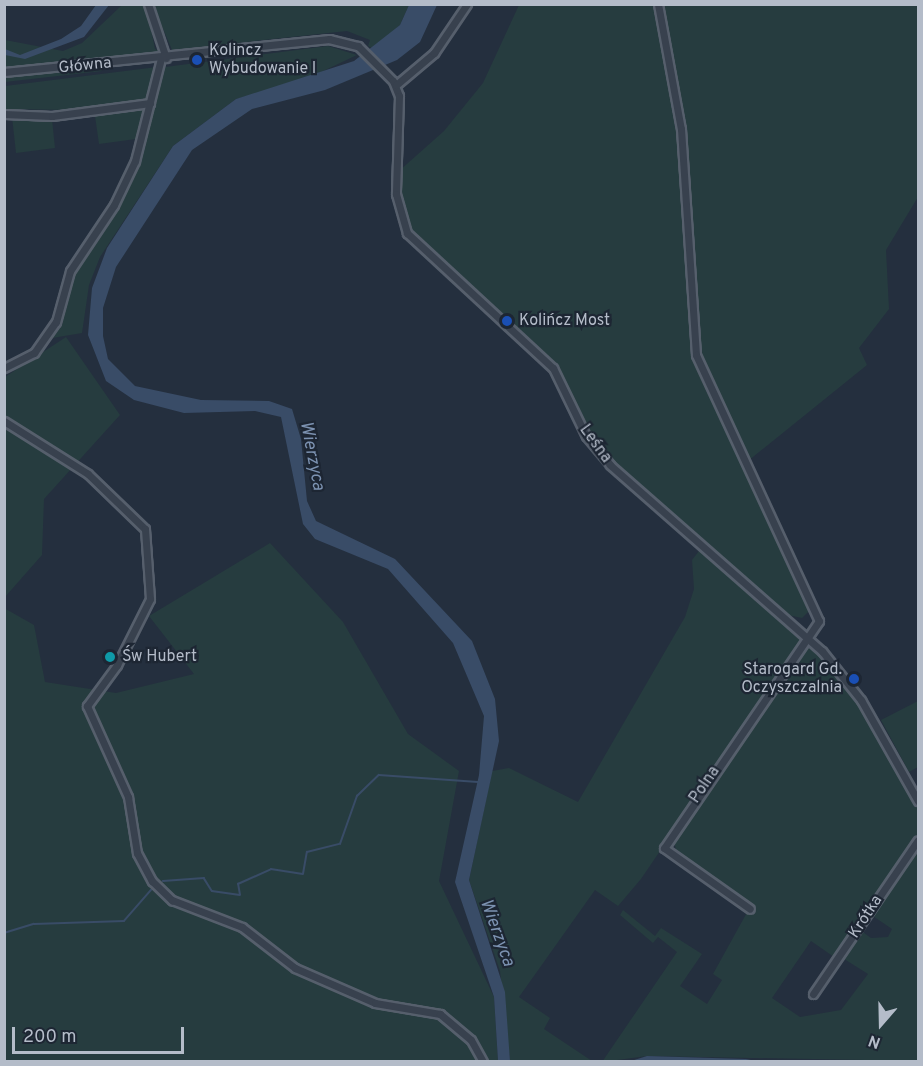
<!DOCTYPE html>
<html>
<head>
<meta charset="utf-8">
<style>
	body { margin:0 }
	#map { position:relative; width:923px; height:1066px; overflow:hidden; background:#242f3e; font-family:Overpass,sans-serif }
	div>[style] { position:absolute }
	[style*='--x'] { left:calc(var(--x)*1px); top:calc(var(--y)*1px); width:calc(var(--w)*1px); rotate:calc(var(--a)*1deg) }
	.green>* { inset:0; background:#263c3f }
	.water>* { inset:0; background:#394c67 }
	.stream>* { height:1.5px; margin:-0.75px; padding:0 0.75px; transform-origin:0.75px; border-radius:0.75px; background:#394c67 }
	.roads { filter:drop-shadow(2px 0 #565f6c) drop-shadow(-2px 0 #565f6c) drop-shadow(0 2px #565f6c) drop-shadow(0 -2px #565f6c) }
	.minor>* { height:7px; margin:-3.5px; padding:0 3.5px; transform-origin:3.5px; border-radius:3.5px; background:#38414e }
	.dots>* { width:16px; height:16px; translate:-50% -50%; box-sizing:border-box; border:3px solid #1d2633; border-radius:50% }
	span { translate:-50% -50%; white-space:nowrap; text-align:center; line-height:1.15; -webkit-text-stroke:4.5px #1d2633; paint-order:stroke }
	.poi-label { font-size:16px; color:#b4bcc9 }
	.left { translate:0 -50%; text-align:left }
	.right { translate:-100% -50%; text-align:right }
	.street-label { font-size:16px; color:#b4bcc9 }
	.water-label { font-size:18px; color:#7c92b1; font-style:italic }
	.frame { position:absolute; inset:0; border:6px solid #b4bcc9; pointer-events:none }
	.north { position:absolute; left:851px; top:994px; width:60px; height:60px; -webkit-text-stroke:4px #1d2633; paint-order:stroke; rotate:200deg; font-size:16px; font-weight:700; line-height:24px; text-align:center; color:#b4bcc9 }
	.north::after { content:''; display:block; margin:auto; width:21px; height:27px; background:#b4bcc9; clip-path:polygon(50% 0,100% 100%,50% 72%,0 100%) }
	.scale { position:absolute; left:12px; top:1027px; width:172px; height:27px; box-sizing:border-box; border:3px solid #b4bcc9; border-top:0; padding-left:8px; font-size:18px; line-height:21px; white-space:nowrap; color:#b4bcc9; -webkit-text-stroke:4px #1d2633; paint-order:stroke }
</style>
</head>
<body>
<div id="map">
	<div class="green">
		<i style="clip-path:polygon(122px 5px,146px 5px,155px 49px,160px 51px,157px 54px,5px 67px,5px 40px,63px 51px,82px 43px)"></i>
		<i style="clip-path:polygon(153px 5px,409px 5px,400px 25px,374px 49px,368px 46px,370px 40px,347px 31px,172px 50px)"></i>
		<i style="clip-path:polygon(519px 5px,918px 5px,918px 197px,886px 250px,889px 309px,859px 348px,867px 365px,743px 465px,810px 610px,802px 618px,788px 615px,603px 454px,551px 361px,407px 229px,399px 171px,444px 131px,483px 83px)"></i>
		<i style="clip-path:polygon(328px 46px,357px 55px,302px 81px,236px 99px,173px 146px,100px 257px,89px 285px,82px 333px,52px 338px,62px 325px,70px 277px,132px 177px,165px 67px)"></i>
		<i style="clip-path:polygon(157px 67px,148px 100px,72px 110px,5px 109px,5px 86px)"></i>
		<i style="clip-path:polygon(99px 68px,102px 71px,5px 82px,5px 75px)"></i>
		<i style="clip-path:polygon(144px 109px,136px 139px,99px 144px,95px 116px)"></i>
		<i style="clip-path:polygon(12px 117px,52px 119px,55px 148px,16px 153px)"></i>
		<i style="clip-path:polygon(66px 337px,120px 415px,44px 499px,42px 555px,5px 597px,5px 377px)"></i>
		<i style="clip-path:polygon(270px 543px,343px 622px,408px 734px,459px 771px,439px 881px,494px 997px,498px 1061px,5px 1061px,4px 608px,34px 625px,45px 682px,116px 693px,194px 674px,149px 616px)"></i>
		<i style="clip-path:polygon(699px 551px,805px 638px,641px 879px,618px 906px,595px 890px,519px 997px,550px 1018px,544px 1029px,592px 1061px,510px 1061px,500px 971px,469px 880px,492px 771px,509px 768px,578px 802px,685px 617px,694px 589px,692px 560px)"></i>
		<i style="clip-path:polygon(807px 647px,823px 656px,856px 697px,918px 808px,918px 837px,834px 957px,811px 941px,772px 998px,800px 1017px,841px 1010px,868px 974px,841px 957px,860px 930px,871px 938px,888px 937px,892px 929px,870px 914px,918px 843px,918px 1061px,647px 1056px,602px 1062px,677px 952px,658px 937px,653px 943px,620px 915px,623px 910px,655px 936px,661px 928px,702px 954px,680px 986px,707px 1004px,722px 980px,713px 974px,750px 907px,678px 856px,673px 839px)"></i>
		<i style="clip-path:polygon(918px 701px,918px 767px,909px 772px,881px 720px)"></i>
	</div>
	<div class="water">
		<i style="clip-path:polygon(96px 5px,109px 5px,84px 37px,25px 59px,5px 55px,5px 49px,20px 55px,61px 39px,81px 26px)"></i>
		<i style="clip-path:polygon(409px 5px,437px 5px,420px 42px,397px 60px,325px 90px,252px 109px,192px 150px,116px 267px,103px 308px,103px 336px,108px 359px,135px 386px,201px 400px,269px 401px,292px 409px,301px 439px,307px 501px,316px 521px,395px 559px,472px 641px,495px 699px,499px 741px,469px 880px,505px 992px,510px 1061px,498px 1061px,494px 997px,455px 882px,479px 775px,484px 716px,453px 643px,388px 569px,315px 539px,303px 524px,281px 417px,255px 411px,184px 413px,134px 400px,106px 381px,88px 335px,92px 288px,107px 248px,173px 146px,236px 99px,354px 61px,400px 25px)"></i>
		<i style="clip-path:polygon(647px 1056px,746px 1059px,756px 1061px,631px 1061px)"></i>
	</div>
	<div class="stream">
		<i style="--x:163;--y:881;--w:41;--a:-4.2"></i>
		<i style="--x:204;--y:878;--w:15;--a:58"></i>
		<i style="--x:212;--y:891;--w:28;--a:8"></i>
		<i style="--x:240;--y:895;--w:11;--a:-100"></i>
		<i style="--x:238;--y:884;--w:36;--a:-24"></i>
		<i style="--x:271;--y:869;--w:32;--a:9"></i>
		<i style="--x:303;--y:874;--w:22;--a:-80"></i>
		<i style="--x:307;--y:852;--w:34;--a:-14"></i>
		<i style="--x:340;--y:844;--w:51;--a:-70.5"></i>
		<i style="--x:357;--y:796;--w:30;--a:-44"></i>
		<i style="--x:379;--y:775;--w:99;--a:4"></i>
		<i style="--x:4;--y:933;--w:31;--a:-17"></i>
		<i style="--x:34;--y:924;--w:90;--a:-1.9"></i>
		<i style="--x:124;--y:921;--w:41;--a:-48.9"></i>
	</div>
	<div class="roads">
		<div class="minor">
			<i style="--x:148;--y:4;--w:57;--a:71.6"></i>
			<i style="--x:658;--y:4;--w:127;--a:79.6"></i>
			<i style="--x:681;--y:129;--w:226;--a:86.2"></i>
			<i style="--x:696;--y:355;--w:293;--a:65.2"></i>
			<i style="--x:819;--y:621;--w:275;--a:124.3"></i>
			<i style="--x:664;--y:848;--w:105;--a:35.3"></i>
			<i style="--x:4;--y:72;--w:327;--a:-5.8"></i>
			<i style="--x:329;--y:39;--w:30;--a:14"></i>
			<i style="--x:358;--y:46;--w:49;--a:45"></i>
			<i style="--x:393;--y:81;--w:16;--a:68"></i>
			<i style="--x:399;--y:96;--w:98;--a:91.8"></i>
			<i style="--x:396;--y:194;--w:41;--a:74.2"></i>
			<i style="--x:407;--y:233;--w:199;--a:42.8"></i>
			<i style="--x:553;--y:368;--w:76;--a:64.1"></i>
			<i style="--x:586;--y:436;--w:38;--a:50"></i>
			<i style="--x:610;--y:465;--w:282;--a:41.3"></i>
			<i style="--x:822;--y:651;--w:63;--a:51.5"></i>
			<i style="--x:861;--y:700;--w:116;--a:60.6"></i>
			<i style="--x:396;--y:85;--w:50;--a:-40.1"></i>
			<i style="--x:434;--y:53;--w:59;--a:-56"></i>
			<i style="--x:4;--y:114;--w:48;--a:2.4"></i>
			<i style="--x:52;--y:116;--w:99;--a:-7.6"></i>
			<i style="--x:4;--y:368;--w:34;--a:-27"></i>
			<i style="--x:34;--y:353;--w:38;--a:-55"></i>
			<i style="--x:56;--y:322;--w:53;--a:-74.6"></i>
			<i style="--x:70;--y:271;--w:79;--a:-56.3"></i>
			<i style="--x:114;--y:205;--w:49;--a:-64.5"></i>
			<i style="--x:135;--y:161;--w:106;--a:-75.8"></i>
			<i style="--x:4;--y:421;--w:99;--a:32.2"></i>
			<i style="--x:88;--y:474;--w:79;--a:44"></i>
			<i style="--x:145;--y:529;--w:70;--a:85.9"></i>
			<i style="--x:150;--y:599;--w:74;--a:116.6"></i>
			<i style="--x:117;--y:665;--w:51;--a:126.2"></i>
			<i style="--x:87;--y:706;--w:100;--a:65.7"></i>
			<i style="--x:128;--y:797;--w:57;--a:80.9"></i>
			<i style="--x:137;--y:853;--w:32;--a:62"></i>
			<i style="--x:152;--y:881;--w:28;--a:44"></i>
			<i style="--x:172;--y:900;--w:75;--a:21.1"></i>
			<i style="--x:242;--y:927;--w:67;--a:37.7"></i>
			<i style="--x:295;--y:968;--w:87;--a:23.6"></i>
			<i style="--x:375;--y:1003;--w:66;--a:9.6"></i>
			<i style="--x:440;--y:1014;--w:40;--a:40"></i>
			<i style="--x:471;--y:1040;--w:25;--a:61"></i>
			<i style="--x:813;--y:994;--w:186;--a:-55.7"></i>
		</div>
	</div>
	<div class="dots">
		<i style="left:197px;top:60px;background:#1a4fb4"></i>
		<i style="left:507px;top:321px;background:#1a4fb4"></i>
		<i style="left:110px;top:657px;background:#0f9aa8"></i>
		<i style="left:854px;top:679px;background:#1a4fb4"></i>
	</div>
	<div class="poi-label">
		<span class="left" style="left:209px;top:60px">Kolincz<br>Wybudowanie I</span>
		<span class="left" style="left:519px;top:321px">Kolińcz Most</span>
		<span class="left" style="left:122px;top:657px">Św Hubert</span>
		<span class="right" style="left:842px;top:679px">Starogard Gd.<br>Oczyszczalnia</span>
	</div>
	<div class="street-label">
		<span style="left:85px;top:66px;rotate:-6deg">Główna</span>
		<span style="left:595px;top:444px;rotate:54deg">Leśna</span>
		<span style="left:705px;top:785px;rotate:-56deg">Polna</span>
		<span style="left:866px;top:917px;rotate:-57deg">Krótka</span>
	</div>
	<div class="water-label">
		<span style="left:311px;top:456px;rotate:79deg">Wierzyca</span>
		<span style="left:496px;top:933px;rotate:70deg">Wierzyca</span>
	</div>
	<div class="frame"></div>
	<div class="north">N</div>
	<div class="scale">200 m</div>
</div>
</body>
</html>
